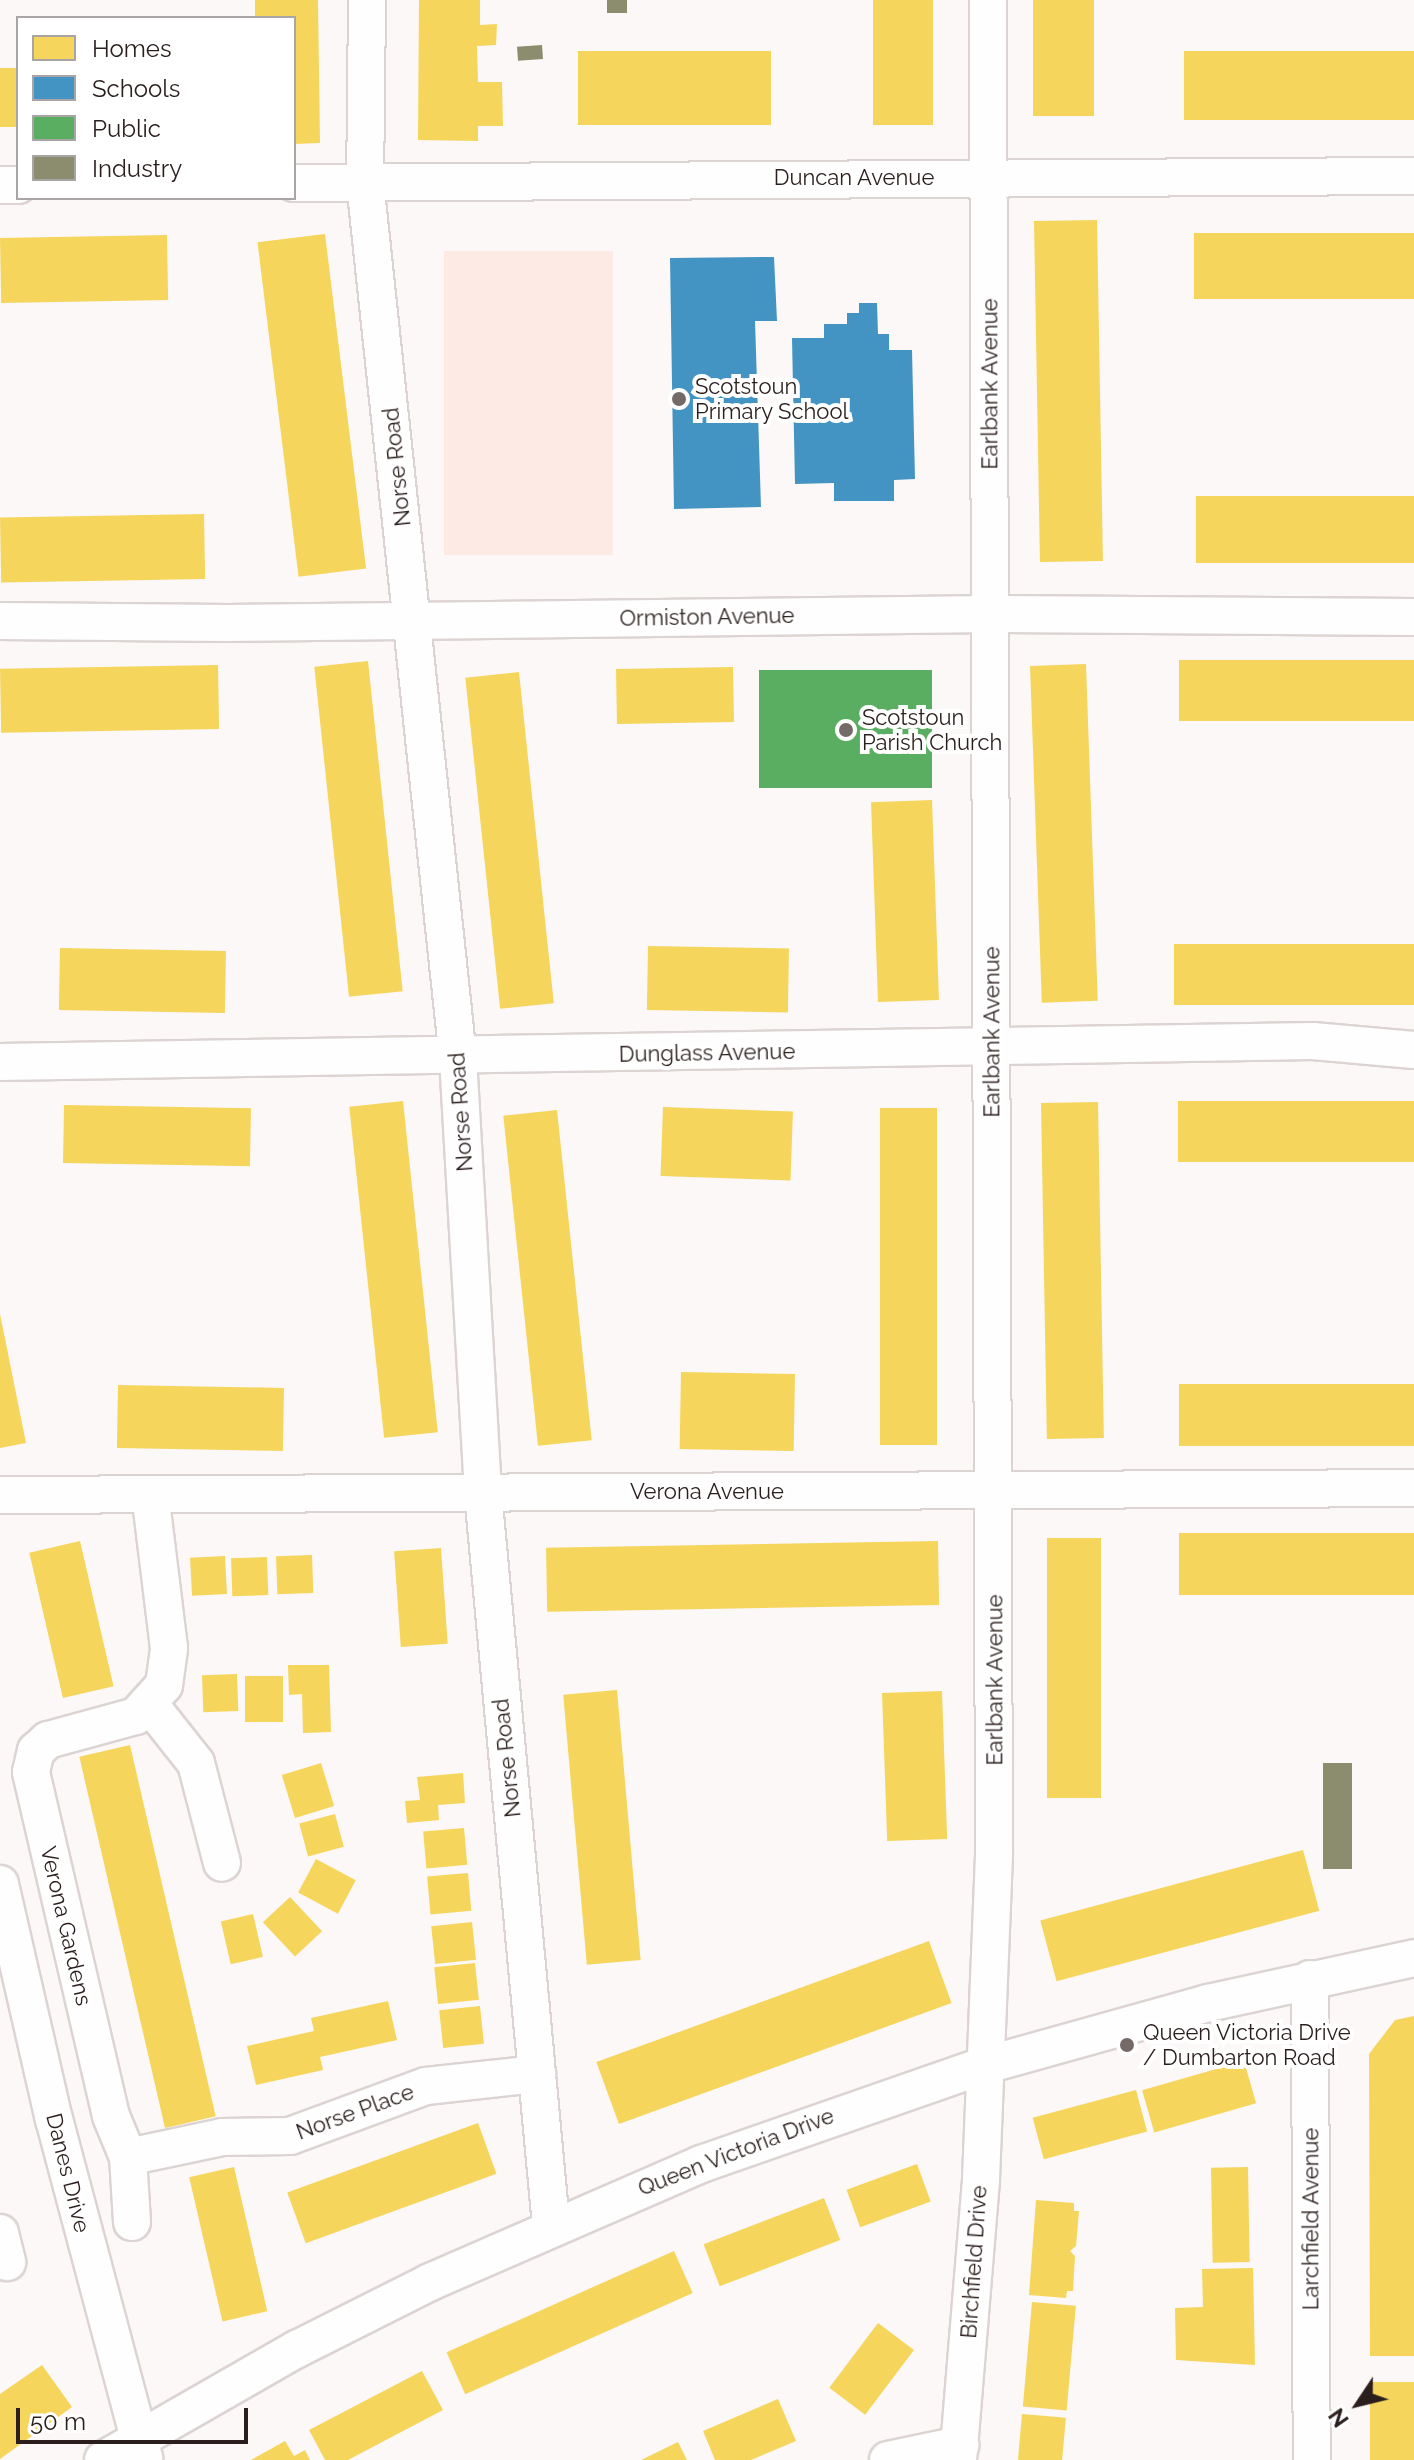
<!DOCTYPE html>
<html>
<head>
<meta charset="utf-8">
<style>
	body { margin:0 }
	#map { position:relative; width:1414px; height:2460px; overflow:hidden; background:#fbf8f7; font-family:Raleway,sans-serif }
	div>[style] { position:absolute }
	[style*='--x'] { left:calc(var(--x)*1px); top:calc(var(--y)*1px); width:calc(var(--w)*1px); rotate:calc(var(--a)*1deg) }
	.green>* { inset:0; background:#fdeae5; transform-origin:0 0 }
	.homes>* { inset:0; background:#f6d55c; transform-origin:0 0 }
	.schools>* { inset:0; background:#4393c3 }
	.public>* { inset:0; background:#5aae61; transform-origin:0 0 }
	.industry>* { inset:0; background:#8c8c6e; transform-origin:0 0 }
	.roads { filter:drop-shadow(2px 0 #dcd4d2) drop-shadow(-2px 0 #dcd4d2) drop-shadow(0 2px #dcd4d2) drop-shadow(0 -2px #dcd4d2) }
	.minor>* { height:36px; margin:-18px; padding:0 18px; transform-origin:18px; border-radius:18px; background:#fefefe }
	.dots>* { width:22px; height:22px; translate:-50% -50%; box-sizing:border-box; border:4px solid #fff; border-radius:50% }
	span { translate:-50% -50%; white-space:nowrap; text-align:center; line-height:1.15; -webkit-text-stroke:8px #fff; paint-order:stroke }
	.street-label { font-size:22px; color:#2b1f1d }
	.poi-label { font-size:22px; color:#2b1f1d }
	.left { translate:0 -50%; text-align:left }
	.legend { position:absolute; left:16px; top:16px; width:280px; height:184px; box-sizing:border-box; background:#fff; border:2px solid #aaa5a5; margin:0; padding:10px 14px; list-style:none; font-size:24px; color:#2b1f1d }
	.legend li { display:flex; align-items:center; gap:16px; height:40px }
	.legend b { width:40px; border:2px solid #aaa5a5 }
	.north { position:absolute; left:1318px; top:2364px; width:80px; height:80px; -webkit-text-stroke:6px #fff; paint-order:stroke; rotate:235deg; font-size:22px; font-weight:700; line-height:32px; text-align:center; color:#2b1f1d }
	.north::after { content:''; display:block; margin:auto; width:28px; height:36px; background:#2b1f1d; clip-path:polygon(50% 0,100% 100%,50% 72%,0 100%) }
	.scale { position:absolute; left:16px; top:2408px; width:232px; height:36px; box-sizing:border-box; border:4px solid #2b1f1d; border-top:0; padding-left:10px; font-size:24px; line-height:28px; white-space:nowrap; color:#2b1f1d; -webkit-text-stroke:6px #fff; paint-order:stroke }
</style>
</head>
<body>
<div id="map">
	<div class="green">
		<i style="left:613px;top:251px;width:304px;height:169px;rotate:90deg"></i>
	</div>
	<div class="homes">
		<i style="clip-path:polygon(255px 0,318px 0,320px 143px,294px 144px,294px 18px,255px 18px)"></i>
		<i style="clip-path:polygon(419px 0,480px 0,480px 25px,497px 24px,496px 45px,477px 46px,478px 82px,502px 82px,503px 126px,478px 126px,478px 141px,418px 140px)"></i>
		<i style="left:873px;top:0;width:60px;height:125px"></i>
		<i style="left:1033px;top:0;width:61px;height:116px"></i>
		<i style="left:578px;top:51px;width:193px;height:74px"></i>
		<i style="left:1414px;top:51px;width:69px;height:230px;rotate:90deg"></i>
		<i style="left:0;top:68px;width:18px;height:59px"></i>
		<i style="left:1097px;top:220px;width:341px;height:63px;rotate:89deg"></i>
		<i style="left:1194px;top:233px;width:220px;height:66px"></i>
		<i style="left:325px;top:234px;width:337px;height:68px;rotate:83deg"></i>
		<i style="left:167px;top:235px;width:65px;height:167px;rotate:89deg"></i>
		<i style="left:1196px;top:496px;width:218px;height:67px"></i>
		<i style="left:204px;top:514px;width:65px;height:204px;rotate:89deg"></i>
		<i style="left:1179px;top:660px;width:235px;height:61px"></i>
		<i style="left:368px;top:661px;width:332px;height:54px;rotate:84deg"></i>
		<i style="left:1086px;top:664px;width:337px;height:56px;rotate:88deg"></i>
		<i style="left:218px;top:665px;width:64px;height:218px;rotate:89deg"></i>
		<i style="left:733px;top:667px;width:55px;height:117px;rotate:89deg"></i>
		<i style="left:519px;top:672px;width:333px;height:54px;rotate:84deg"></i>
		<i style="left:932px;top:800px;width:200px;height:61px;rotate:88deg"></i>
		<i style="left:1174px;top:944px;width:240px;height:61px"></i>
		<i style="left:648px;top:946px;width:141px;height:64px;rotate:1deg"></i>
		<i style="left:60px;top:948px;width:166px;height:62px;rotate:1deg"></i>
		<i style="left:403px;top:1101px;width:333px;height:54px;rotate:84deg"></i>
		<i style="left:1178px;top:1101px;width:236px;height:61px"></i>
		<i style="left:1098px;top:1102px;width:336px;height:57px;rotate:89deg"></i>
		<i style="left:64px;top:1105px;width:187px;height:58px;rotate:1deg"></i>
		<i style="left:663px;top:1107px;width:130px;height:69px;rotate:2deg"></i>
		<i style="left:880px;top:1108px;width:57px;height:337px"></i>
		<i style="left:557px;top:1110px;width:332px;height:54px;rotate:84deg"></i>
		<i style="clip-path:polygon(0 1314px,26px 1443px,0 1448px)"></i>
		<i style="left:681px;top:1372px;width:114px;height:77px;rotate:1deg"></i>
		<i style="left:1179px;top:1384px;width:235px;height:62px"></i>
		<i style="left:118px;top:1385px;width:166px;height:63px;rotate:1deg"></i>
		<i style="left:1179px;top:1533px;width:235px;height:62px"></i>
		<i style="left:1047px;top:1538px;width:54px;height:260px"></i>
		<i style="left:80px;top:1541px;width:149px;height:52px;rotate:77deg"></i>
		<i style="left:938px;top:1541px;width:64px;height:392px;rotate:89deg"></i>
		<i style="left:441px;top:1548px;width:96px;height:47px;rotate:86deg"></i>
		<i style="left:312px;top:1555px;width:38px;height:36px;rotate:88deg"></i>
		<i style="left:225px;top:1556px;width:38px;height:35px;rotate:87deg"></i>
		<i style="left:267px;top:1557px;width:38px;height:36px;rotate:88deg"></i>
		<i style="clip-path:polygon(288px 1665px,329px 1665px,331px 1732px,303px 1733px,302px 1694px,289px 1695px)"></i>
		<i style="left:237px;top:1674px;width:37px;height:35px;rotate:88deg"></i>
		<i style="left:245px;top:1676px;width:38px;height:46px"></i>
		<i style="left:617px;top:1690px;width:271px;height:54px;rotate:85deg"></i>
		<i style="left:942px;top:1691px;width:148px;height:60px;rotate:88deg"></i>
		<i style="left:130px;top:1745px;width:381px;height:52px;rotate:77deg"></i>
		<i style="left:321px;top:1763px;width:45px;height:41px;rotate:73deg"></i>
		<i style="clip-path:polygon(463px 1773px,465px 1803px,438px 1805px,439px 1820px,407px 1823px,405px 1801px,420px 1800px,417px 1777px)"></i>
		<i style="left:335px;top:1814px;width:34px;height:37px;rotate:75deg"></i>
		<i style="left:464px;top:1828px;width:37px;height:41px;rotate:85deg"></i>
		<i style="left:1303px;top:1850px;width:63px;height:272px;rotate:75deg"></i>
		<i style="left:316px;top:1859px;width:45px;height:38px;rotate:28deg"></i>
		<i style="left:468px;top:1873px;width:38px;height:41px;rotate:85deg"></i>
		<i style="left:290px;top:1897px;width:47px;height:37px;rotate:47deg"></i>
		<i style="left:253px;top:1914px;width:44px;height:33px;rotate:77deg"></i>
		<i style="left:472px;top:1922px;width:38px;height:41px;rotate:84deg"></i>
		<i style="left:929px;top:1941px;width:66px;height:354px;rotate:70deg"></i>
		<i style="left:475px;top:1963px;width:37px;height:41px;rotate:84deg"></i>
		<i style="clip-path:polygon(388px 2001px,397px 2040px,320px 2057px,323px 2070px,256px 2085px,247px 2046px,314px 2031px,311px 2018px)"></i>
		<i style="left:480px;top:2006px;width:38px;height:41px;rotate:84deg"></i>
		<i style="clip-path:polygon(1414px 2016px,1414px 2356px,1370px 2356px,1369px 2054px,1395px 2020px)"></i>
		<i style="left:1244px;top:2061px;width:44px;height:106px;rotate:74deg"></i>
		<i style="left:1136px;top:2090px;width:43px;height:107px;rotate:75deg"></i>
		<i style="left:478px;top:2123px;width:54px;height:203px;rotate:70deg"></i>
		<i style="left:917px;top:2164px;width:40px;height:75px;rotate:70deg"></i>
		<i style="left:234px;top:2167px;width:148px;height:46px;rotate:77deg"></i>
		<i style="left:1248px;top:2167px;width:95px;height:37px;rotate:89deg"></i>
		<i style="left:824px;top:2198px;width:45px;height:129px;rotate:69deg"></i>
		<i style="clip-path:polygon(1036px 2200px,1074px 2203px,1074px 2211px,1079px 2211px,1076px 2246px,1070px 2251px,1075px 2256px,1073px 2291px,1067px 2291px,1066px 2298px,1029px 2295px)"></i>
		<i style="left:674px;top:2251px;width:46px;height:249px;rotate:66deg"></i>
		<i style="clip-path:polygon(1253px 2268px,1255px 2365px,1176px 2360px,1175px 2308px,1203px 2307px,1202px 2269px)"></i>
		<i style="left:1032px;top:2302px;width:44px;height:105px;rotate:5deg"></i>
		<i style="left:878px;top:2323px;width:45px;height:81px;rotate:37deg"></i>
		<i style="clip-path:polygon(42px 2365px,72px 2407px,0 2459px,0 2394px)"></i>
		<i style="clip-path:polygon(422px 2371px,443px 2410px,348px 2460px,325px 2460px,309px 2430px)"></i>
		<i style="left:1370px;top:2382px;width:44px;height:78px"></i>
		<i style="clip-path:polygon(778px 2399px,796px 2441px,751px 2460px,715px 2460px,703px 2431px)"></i>
		<i style="left:1022px;top:2414px;width:44px;height:46px;rotate:5deg"></i>
		<i style="clip-path:polygon(285px 2441px,294px 2456px,305px 2450px,310px 2460px,251px 2460px)"></i>
		<i style="clip-path:polygon(678px 2442px,687px 2460px,641px 2460px)"></i>
	</div>
	<div class="schools">
		<i style="clip-path:polygon(774px 257px,777px 321px,755px 321px,761px 507px,674px 509px,670px 258px)"></i>
		<i style="clip-path:polygon(859px 303px,877px 303px,878px 334px,889px 334px,889px 350px,912px 350px,915px 479px,894px 480px,894px 501px,834px 501px,834px 483px,795px 484px,792px 338px,824px 338px,824px 324px,847px 324px,847px 313px,859px 313px)"></i>
	</div>
	<div class="public">
		<i style="left:932px;top:670px;width:118px;height:173px;rotate:90deg"></i>
	</div>
	<div class="industry">
		<i style="left:607px;top:0;width:20px;height:13px"></i>
		<i style="left:542px;top:45px;width:14px;height:25px;rotate:86deg"></i>
		<i style="left:1323px;top:1763px;width:29px;height:106px"></i>
	</div>
	<div class="roads">
		<div class="minor">
			<i style="--x:367;--y:0;--w:182;--a:90.6"></i>
			<i style="--x:365;--y:182;--w:881;--a:83.94"></i>
			<i style="--x:458;--y:1058;--w:436;--a:86.7"></i>
			<i style="--x:483;--y:1493;--w:735;--a:84.69"></i>
			<i style="--x:294;--y:183;--w:1120;--a:-0.36"></i>
			<i style="--x:0;--y:185;--w:18;--a:0"></i>
			<i style="--x:0;--y:621;--w:227;--a:0.5"></i>
			<i style="--x:227;--y:623;--w:764;--a:-0.67"></i>
			<i style="--x:991;--y:614;--w:423;--a:0.4"></i>
			<i style="--x:0;--y:1062;--w:1313;--a:-0.92"></i>
			<i style="--x:1313;--y:1041;--w:101;--a:5.1"></i>
			<i style="--x:0;--y:1495;--w:1414;--a:-0.28"></i>
			<i style="--x:150;--y:1705;--w:74;--a:51.6"></i>
			<i style="--x:196;--y:1763;--w:103;--a:75.4"></i>
			<i style="--x:0;--y:1884;--w:241;--a:77.1"></i>
			<i style="--x:54;--y:2119;--w:351;--a:75.1"></i>
			<i style="--x:1310;--y:1979;--w:481;--a:89.8"></i>
			<i style="--x:128;--y:2157;--w:96;--a:-12"></i>
			<i style="--x:222;--y:2137;--w:68;--a:-0.8"></i>
			<i style="--x:290;--y:2136;--w:145;--a:-20.2"></i>
			<i style="--x:426;--y:2086;--w:112;--a:-6.2"></i>
			<i style="--x:132;--y:2222;--w:65;--a:-93.5"></i>
			<i style="--x:128;--y:2157;--w:44;--a:-112.5"></i>
			<i style="--x:111;--y:2116;--w:353;--a:-103.1"></i>
			<i style="--x:31;--y:1772;--w:22;--a:-77"></i>
			<i style="--x:36;--y:1751;--w:16;--a:-43"></i>
			<i style="--x:48;--y:1740;--w:91;--a:-15.3"></i>
			<i style="--x:136;--y:1716;--w:42;--a:-47.9"></i>
			<i style="--x:164;--y:1685;--w:37;--a:-82"></i>
			<i style="--x:169;--y:1648;--w:155;--a:-97"></i>
			<i style="--x:0;--y:2233;--w:30;--a:76"></i>
			<i style="--x:103;--y:2460;--w:224;--a:-29.8"></i>
			<i style="--x:297;--y:2349;--w:149;--a:-26.7"></i>
			<i style="--x:430;--y:2282;--w:296;--a:-23.5"></i>
			<i style="--x:701;--y:2164;--w:302;--a:-19.2"></i>
			<i style="--x:986;--y:2065;--w:230;--a:-15.6"></i>
			<i style="--x:1208;--y:2003;--w:211;--a:-12.3"></i>
			<i style="--x:888;--y:2460;--w:74;--a:-11.8"></i>
			<i style="--x:958;--y:2460;--w:282;--a:-85.3"></i>
			<i style="--x:981;--y:2179;--w:328;--a:-87.7"></i>
			<i style="--x:994;--y:1851;--w:1851;--a:-90.19"></i>
		</div>
	</div>
	<div class="dots">
		<i style="left:679px;top:399px;background:#746b69"></i>
		<i style="left:846px;top:730px;background:#746b69"></i>
		<i style="left:1127px;top:2045px;background:#746b69"></i>
	</div>
	<div class="street-label">
		<span style="left:854px;top:178px">Duncan Avenue</span>
		<span style="left:990px;top:384px;rotate:-90deg">Earlbank Avenue</span>
		<span style="left:397px;top:467px;rotate:-96deg">Norse Road</span>
		<span style="left:707px;top:617px;rotate:-1deg">Ormiston Avenue</span>
		<span style="left:992px;top:1032px;rotate:-90deg">Earlbank Avenue</span>
		<span style="left:707px;top:1053px;rotate:-1deg">Dunglass Avenue</span>
		<span style="left:461px;top:1112px;rotate:-94deg">Norse Road</span>
		<span style="left:707px;top:1492px">Verona Avenue</span>
		<span style="left:995px;top:1680px;rotate:-90deg">Earlbank Avenue</span>
		<span style="left:507px;top:1758px;rotate:-96deg">Norse Road</span>
		<span style="left:66px;top:1926px;rotate:77deg">Verona Gardens</span>
		<span style="left:355px;top:2112px;rotate:-20deg">Norse Place</span>
		<span style="left:736px;top:2152px;rotate:-21deg">Queen Victoria Drive</span>
		<span style="left:68px;top:2173px;rotate:76deg">Danes Drive</span>
		<span style="left:1311px;top:2219px;rotate:-90deg">Larchfield Avenue</span>
		<span style="left:974px;top:2262px;rotate:-86deg">Birchfield Drive</span>
	</div>
	<div class="poi-label">
		<span class="left" style="left:695px;top:399px">Scotstoun<br>Primary School</span>
		<span class="left" style="left:862px;top:730px">Scotstoun<br>Parish Church</span>
		<span class="left" style="left:1143px;top:2045px">Queen Victoria Drive<br>/ Dumbarton Road</span>
	</div>
	<ul class="legend">
	<li><b style="height:22px;background:#f6d55c"></b>Homes</li>
	<li><b style="height:22px;background:#4393c3"></b>Schools</li>
	<li><b style="height:22px;background:#5aae61"></b>Public</li>
	<li><b style="height:22px;background:#8c8c6e"></b>Industry</li>
	</ul>
	<div class="north">N</div>
	<div class="scale">50 m</div>
</div>
</body>
</html>
